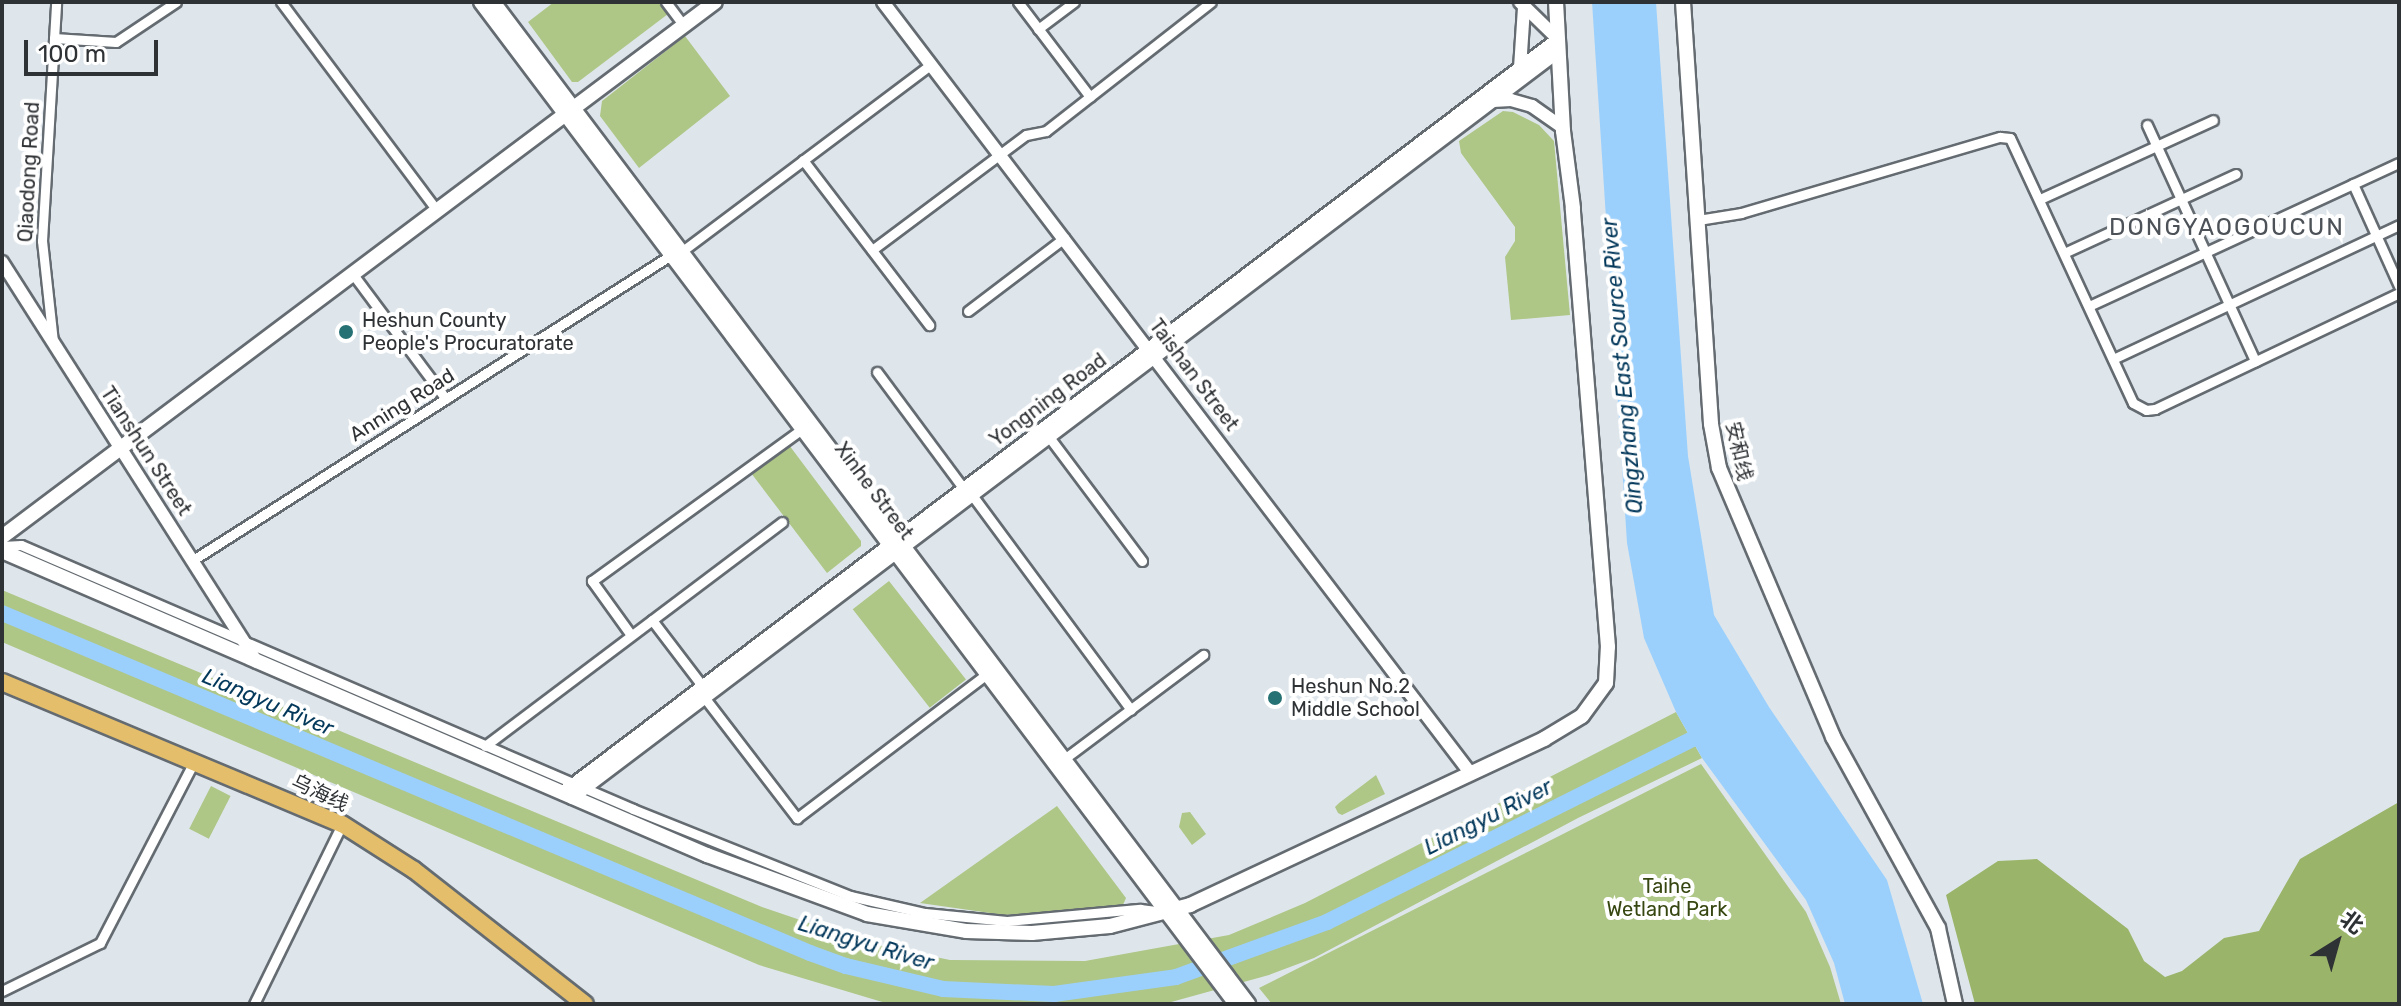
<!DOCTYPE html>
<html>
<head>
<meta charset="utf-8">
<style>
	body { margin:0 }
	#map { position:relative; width:2401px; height:1006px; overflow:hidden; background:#dee6ec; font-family:Rubik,"Noto Sans SC",sans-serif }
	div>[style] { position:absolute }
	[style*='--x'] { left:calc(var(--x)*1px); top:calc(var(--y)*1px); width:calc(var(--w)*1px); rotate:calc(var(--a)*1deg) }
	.green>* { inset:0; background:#aec686; transform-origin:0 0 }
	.forest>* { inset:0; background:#9ab46a }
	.water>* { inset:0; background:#9cd0fc }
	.river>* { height:16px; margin:-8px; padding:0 8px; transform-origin:8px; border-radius:8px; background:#9cd0fc }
	.roads { filter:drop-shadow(2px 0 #646b71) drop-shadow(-2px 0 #646b71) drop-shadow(0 2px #646b71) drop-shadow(0 -2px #646b71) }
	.minor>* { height:9px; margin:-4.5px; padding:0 4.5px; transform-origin:4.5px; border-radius:4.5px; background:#fff }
	.tertiary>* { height:12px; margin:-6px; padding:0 6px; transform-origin:6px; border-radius:6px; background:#fff }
	.secondary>* { height:14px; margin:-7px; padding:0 7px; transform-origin:7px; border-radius:7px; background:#fff }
	.trunk>* { height:16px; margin:-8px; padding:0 8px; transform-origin:8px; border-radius:8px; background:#e4be6a }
	.dots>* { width:22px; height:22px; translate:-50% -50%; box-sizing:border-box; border:4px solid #fff; border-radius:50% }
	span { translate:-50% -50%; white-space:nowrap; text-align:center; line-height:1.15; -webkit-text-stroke:8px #fff; paint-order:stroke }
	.street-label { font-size:20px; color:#2f3235 }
	.poi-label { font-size:20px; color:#2f3235 }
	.left { translate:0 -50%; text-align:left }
	.park-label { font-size:20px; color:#374711 }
	.water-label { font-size:22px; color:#03385b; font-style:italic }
	.quarter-label { font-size:24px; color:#4c5258; letter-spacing:2px }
	.frame { position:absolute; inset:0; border:4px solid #2f3235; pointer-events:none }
	.north { position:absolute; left:2297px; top:902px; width:80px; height:80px; -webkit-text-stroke:6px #fff; paint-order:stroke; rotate:37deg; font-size:22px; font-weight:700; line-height:32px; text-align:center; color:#2f3235 }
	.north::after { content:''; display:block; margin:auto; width:28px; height:36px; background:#2f3235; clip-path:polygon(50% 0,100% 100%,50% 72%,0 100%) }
	.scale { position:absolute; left:24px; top:40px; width:134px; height:36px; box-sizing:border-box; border:4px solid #2f3235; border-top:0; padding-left:10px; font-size:24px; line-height:28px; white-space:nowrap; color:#2f3235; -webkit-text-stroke:6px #fff; paint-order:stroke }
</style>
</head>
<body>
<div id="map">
	<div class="green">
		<i style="clip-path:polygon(554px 2px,659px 2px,668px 14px,578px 82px,572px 82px,528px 22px)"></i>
		<i style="clip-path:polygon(685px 36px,730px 96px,639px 168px,600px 116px,602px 101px)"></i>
		<i style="clip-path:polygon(1503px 111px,1513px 112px,1539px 125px,1554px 141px,1570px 315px,1511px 320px,1505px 257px,1515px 241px,1515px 227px,1461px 153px,1459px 141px)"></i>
		<i style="clip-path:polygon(789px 445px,861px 541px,861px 546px,827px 573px,751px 473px)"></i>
		<i style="left:889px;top:581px;width:125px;height:46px;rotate:52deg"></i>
		<i style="clip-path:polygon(2px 590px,762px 907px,868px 943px,950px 960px,1085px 961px,1229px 935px,1305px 903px,1676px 712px,1702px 758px,1578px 818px,1314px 958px,1269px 975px,1164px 1004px,889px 1004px,759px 965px,2px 642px)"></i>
		<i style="clip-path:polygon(1701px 764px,1806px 912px,1830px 967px,1841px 1004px,1272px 1004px,1259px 988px)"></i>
		<i style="clip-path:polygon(1376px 775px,1385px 794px,1342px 815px,1338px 813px,1335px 807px,1339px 803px)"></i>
		<i style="left:211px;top:786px;width:22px;height:48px;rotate:27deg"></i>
		<i style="clip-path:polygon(1057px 806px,1126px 898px,1122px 907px,1004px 915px,920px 903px)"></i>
		<i style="clip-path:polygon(1190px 812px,1206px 834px,1192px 845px,1179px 827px,1182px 813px)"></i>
	</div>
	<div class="forest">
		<i style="clip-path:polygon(2399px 802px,2399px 1004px,1975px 1004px,1946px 895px,1998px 861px,2037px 859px,2128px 929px,2144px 961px,2165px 977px,2182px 971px,2224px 938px,2259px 931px,2300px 859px)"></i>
	</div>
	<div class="water">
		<i style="clip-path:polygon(1592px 2px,1656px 2px,1688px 456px,1714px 615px,1769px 707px,1887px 880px,1923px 1004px,1845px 1004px,1834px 963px,1806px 900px,1702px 758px,1676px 712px,1644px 638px,1627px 543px)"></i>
	</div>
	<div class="river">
		<i style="--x:2;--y:613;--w:877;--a:22.82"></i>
		<i style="--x:810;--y:953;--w:38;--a:20"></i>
		<i style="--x:846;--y:966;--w:100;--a:13.3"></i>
		<i style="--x:943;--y:989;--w:111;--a:2.6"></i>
		<i style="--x:1054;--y:994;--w:123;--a:-7.9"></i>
		<i style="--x:1176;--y:977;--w:161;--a:-20"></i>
		<i style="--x:1327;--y:922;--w:428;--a:-26.6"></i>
	</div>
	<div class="roads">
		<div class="minor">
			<i style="--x:281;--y:2;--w:252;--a:53.2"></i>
			<i style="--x:666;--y:2;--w:21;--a:53"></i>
			<i style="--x:1018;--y:2;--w:119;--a:52.8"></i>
			<i style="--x:1038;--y:29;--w:45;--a:-36.9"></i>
			<i style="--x:54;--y:38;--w:62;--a:3.7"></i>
			<i style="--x:116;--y:42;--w:72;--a:-33.7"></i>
			<i style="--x:2147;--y:125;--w:260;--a:65.4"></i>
			<i style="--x:803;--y:160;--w:208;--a:52.6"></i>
			<i style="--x:2353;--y:184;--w:112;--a:65.7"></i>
			<i style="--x:2040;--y:199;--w:190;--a:-24.5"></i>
			<i style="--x:1698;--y:220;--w:44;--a:-9.2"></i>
			<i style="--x:1741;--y:213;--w:270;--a:-16.4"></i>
			<i style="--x:2000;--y:137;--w:10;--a:6"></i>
			<i style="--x:2010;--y:138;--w:292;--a:65.1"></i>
			<i style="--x:2133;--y:403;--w:15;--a:28"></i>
			<i style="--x:2146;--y:410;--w:9;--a:-6"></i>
			<i style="--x:2155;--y:409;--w:270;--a:-25.4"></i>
			<i style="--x:872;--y:250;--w:192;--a:-36.8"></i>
			<i style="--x:1026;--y:135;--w:20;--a:-11"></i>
			<i style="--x:1046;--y:131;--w:209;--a:-38"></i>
			<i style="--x:681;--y:252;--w:313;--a:-36.9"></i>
			<i style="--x:2064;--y:253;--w:189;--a:-24.7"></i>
			<i style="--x:352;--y:273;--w:157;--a:53.3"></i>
			<i style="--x:2089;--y:306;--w:341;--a:-24.8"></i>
			<i style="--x:968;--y:311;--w:121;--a:-37.2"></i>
			<i style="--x:53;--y:342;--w:102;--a:-96.2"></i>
			<i style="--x:42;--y:241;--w:239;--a:-86.6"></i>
			<i style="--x:2113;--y:359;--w:316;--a:-25.1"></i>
			<i style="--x:877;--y:372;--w:146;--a:53.4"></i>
			<i style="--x:1049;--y:437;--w:155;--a:53.1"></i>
			<i style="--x:972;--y:495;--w:267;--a:53.5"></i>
			<i style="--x:2;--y:546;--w:19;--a:-3"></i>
			<i style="--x:21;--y:545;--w:667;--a:23.33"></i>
			<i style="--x:633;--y:809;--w:234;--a:21.8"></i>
			<i style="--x:850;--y:896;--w:77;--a:12.8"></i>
			<i style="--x:925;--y:913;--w:82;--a:5.6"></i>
			<i style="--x:1007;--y:921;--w:134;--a:-5.2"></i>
			<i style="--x:1140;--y:909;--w:16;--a:7"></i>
			<i style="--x:193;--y:560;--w:567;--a:-32.54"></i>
			<i style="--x:652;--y:620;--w:84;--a:52.7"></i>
			<i style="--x:631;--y:635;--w:67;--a:-125.8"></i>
			<i style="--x:592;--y:581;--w:259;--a:-35.9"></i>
			<i style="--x:704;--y:697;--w:153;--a:52.5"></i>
			<i style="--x:797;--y:818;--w:238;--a:-37.2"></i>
			<i style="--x:485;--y:746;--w:372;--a:-37"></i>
			<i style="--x:1064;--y:759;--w:174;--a:-36.8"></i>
			<i style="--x:2;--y:991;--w:109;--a:-26.1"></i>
			<i style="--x:100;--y:943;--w:206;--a:-62.6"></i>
			<i style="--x:254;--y:1004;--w:200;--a:-63.9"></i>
		</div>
		<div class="tertiary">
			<i style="--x:883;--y:2;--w:970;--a:52.7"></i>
			<i style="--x:1520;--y:68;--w:61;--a:-86.2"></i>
			<i style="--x:1493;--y:101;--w:18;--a:-3"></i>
			<i style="--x:1511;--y:100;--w:22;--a:16"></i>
			<i style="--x:1532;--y:106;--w:38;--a:35"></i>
			<i style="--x:2;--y:262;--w:474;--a:57.5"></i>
			<i style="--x:562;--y:793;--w:1249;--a:-37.13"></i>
			<i style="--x:1558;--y:39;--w:53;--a:-135.8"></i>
			<i style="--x:572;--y:798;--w:1238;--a:-37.12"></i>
		</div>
		<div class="secondary">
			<i style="--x:481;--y:2;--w:1255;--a:53"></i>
			<i style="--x:493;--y:2;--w:1255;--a:53"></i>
			<i style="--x:1683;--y:2;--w:423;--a:86.2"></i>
			<i style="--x:1711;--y:424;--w:45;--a:79.7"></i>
			<i style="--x:1719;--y:468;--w:292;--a:67"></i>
			<i style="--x:1833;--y:737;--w:218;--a:61.2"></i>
			<i style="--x:1938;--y:928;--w:78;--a:77.4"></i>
			<i style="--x:2;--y:537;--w:891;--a:-36.88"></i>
			<i style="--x:2;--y:551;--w:768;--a:23.33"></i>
			<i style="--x:707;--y:855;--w:171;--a:20.2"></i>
			<i style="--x:867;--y:914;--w:100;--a:9.7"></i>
			<i style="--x:966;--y:931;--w:66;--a:1.7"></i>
			<i style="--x:1032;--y:933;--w:78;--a:-5.1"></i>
			<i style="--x:1110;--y:926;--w:83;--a:-14.7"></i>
			<i style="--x:1190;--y:905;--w:391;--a:-25.1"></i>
			<i style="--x:1544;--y:739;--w:44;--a:-31.2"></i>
			<i style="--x:1582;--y:716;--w:41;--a:-54"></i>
			<i style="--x:1606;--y:683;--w:36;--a:-87"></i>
			<i style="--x:1608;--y:647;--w:440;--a:-94.6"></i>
			<i style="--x:1573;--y:208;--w:78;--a:-97.4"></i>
			<i style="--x:1563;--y:131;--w:129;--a:-93.1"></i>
		</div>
		<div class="trunk">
			<i style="--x:2;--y:682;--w:368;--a:22.7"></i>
			<i style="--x:342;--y:824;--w:85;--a:32.6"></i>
			<i style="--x:414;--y:870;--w:217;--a:38.1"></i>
		</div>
	</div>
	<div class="dots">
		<i style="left:346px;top:332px;background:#267174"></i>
		<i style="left:1275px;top:698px;background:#267174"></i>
	</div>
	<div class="street-label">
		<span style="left:29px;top:172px;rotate:-87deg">Qiaodong Road</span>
		<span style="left:1194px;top:375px;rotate:53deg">Taishan Street</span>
		<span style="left:1048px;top:400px;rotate:-37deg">Yongning Road</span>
		<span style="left:402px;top:405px;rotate:-32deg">Anning Road</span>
		<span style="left:146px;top:451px;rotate:57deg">Tianshun Street</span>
		<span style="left:1739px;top:451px;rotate:77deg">安和线</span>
		<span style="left:874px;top:491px;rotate:53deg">Xinhe Street</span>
		<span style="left:320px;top:793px;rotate:25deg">乌海线</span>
	</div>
	<div class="poi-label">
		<span class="left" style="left:362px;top:332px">Heshun County<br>People's Procuratorate</span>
		<span class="left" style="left:1291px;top:698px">Heshun No.2<br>Middle School</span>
	</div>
	<div class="park-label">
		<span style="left:1667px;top:898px">Taihe<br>Wetland Park</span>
	</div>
	<div class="water-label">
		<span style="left:1622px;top:366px;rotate:-95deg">Qingzhang East Source River</span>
		<span style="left:268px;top:702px;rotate:23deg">Liangyu River</span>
		<span style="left:1488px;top:817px;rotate:-27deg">Liangyu River</span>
		<span style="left:866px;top:943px;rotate:17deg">Liangyu River</span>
	</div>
	<div class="quarter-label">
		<span style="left:2227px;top:228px">DONGYAOGOUCUN</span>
	</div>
	<div class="frame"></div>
	<div class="north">北</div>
	<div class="scale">100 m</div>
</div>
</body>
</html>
